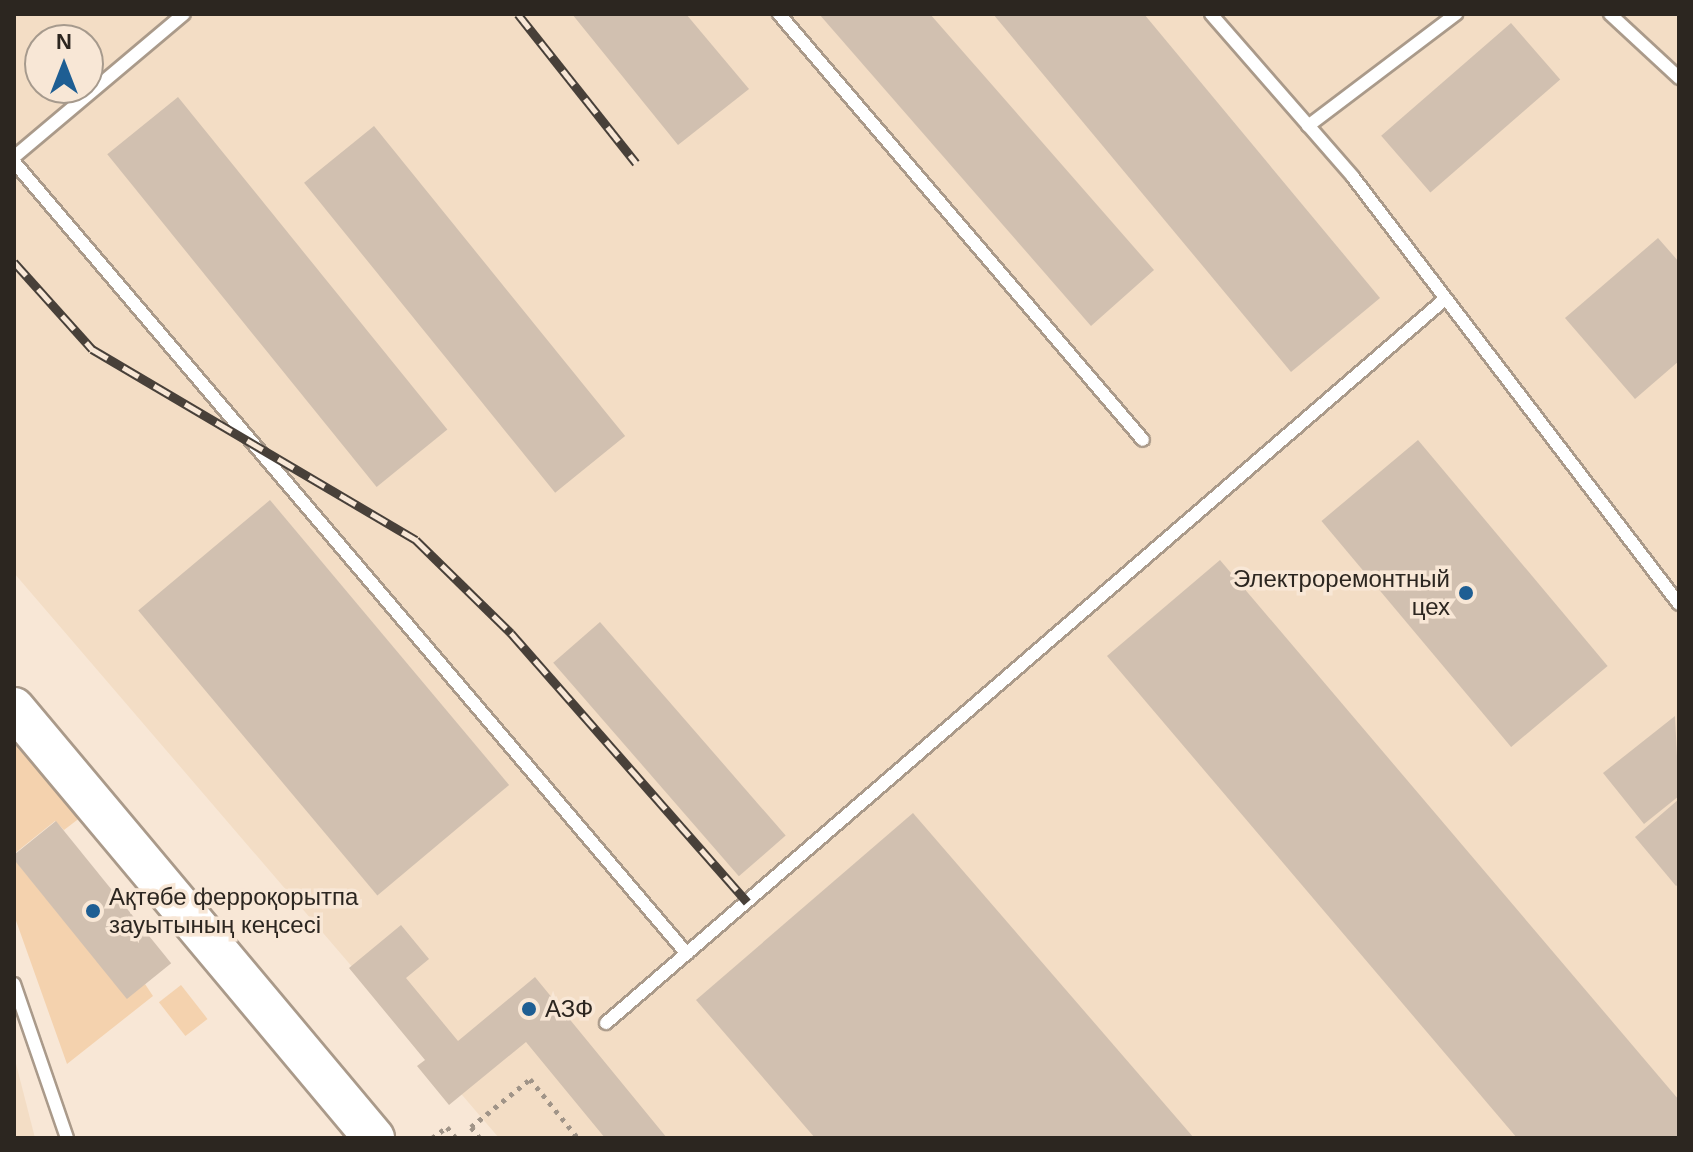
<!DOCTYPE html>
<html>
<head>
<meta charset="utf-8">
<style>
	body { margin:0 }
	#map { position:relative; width:1693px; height:1152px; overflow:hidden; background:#f8e7d6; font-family:Arial,sans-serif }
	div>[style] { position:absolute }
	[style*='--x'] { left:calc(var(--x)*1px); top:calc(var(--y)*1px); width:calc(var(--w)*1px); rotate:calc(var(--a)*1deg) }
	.built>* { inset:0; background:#f3ddc5 }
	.green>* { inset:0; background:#f4d2ae; transform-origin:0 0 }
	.building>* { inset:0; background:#d1c0b0; transform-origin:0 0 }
	.path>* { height:5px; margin-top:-2.5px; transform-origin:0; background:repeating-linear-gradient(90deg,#a09488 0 4px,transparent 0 10px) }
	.roads { filter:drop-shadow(2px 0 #aa9a8a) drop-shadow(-2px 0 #aa9a8a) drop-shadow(0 2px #aa9a8a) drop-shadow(0 -2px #aa9a8a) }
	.service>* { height:12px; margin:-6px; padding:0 6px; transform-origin:6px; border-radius:6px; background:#fff }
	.trunk>* { height:40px; margin:-20px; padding:0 20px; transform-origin:20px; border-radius:20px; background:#fff }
	.rail>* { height:9px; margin-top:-4.5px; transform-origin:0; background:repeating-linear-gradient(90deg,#f8e7d6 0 18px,#484039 0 36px); box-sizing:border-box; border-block:2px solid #484039 }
	.dots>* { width:22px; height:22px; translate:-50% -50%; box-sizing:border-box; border:4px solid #f8e7d6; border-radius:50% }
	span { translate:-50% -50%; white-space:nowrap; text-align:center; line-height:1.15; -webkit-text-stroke:7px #f8e7d6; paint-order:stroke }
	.poi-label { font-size:24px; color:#2c2620 }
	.right { translate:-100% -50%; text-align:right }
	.left { translate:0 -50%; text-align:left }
	.frame { position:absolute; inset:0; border:16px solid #2c2620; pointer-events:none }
	.north { position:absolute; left:24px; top:24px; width:80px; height:80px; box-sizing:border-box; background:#f8e7d6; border:2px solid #a69a8d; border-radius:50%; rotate:0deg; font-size:22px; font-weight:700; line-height:32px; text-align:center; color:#2c2620 }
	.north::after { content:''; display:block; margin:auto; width:28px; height:36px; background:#1e5e93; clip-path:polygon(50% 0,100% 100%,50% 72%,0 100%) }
</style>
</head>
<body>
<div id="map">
	<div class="built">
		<i style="clip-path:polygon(evenodd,14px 14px,1679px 14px,1679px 1138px,499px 1138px,14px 573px,14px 14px,40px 40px,88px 40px,88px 88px,40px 88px,40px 40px)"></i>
		<i style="clip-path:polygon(14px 1056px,35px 1138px,14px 1138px)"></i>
	</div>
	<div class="green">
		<i style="clip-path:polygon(14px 739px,81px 817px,64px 830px,55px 821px,14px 854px)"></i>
		<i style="clip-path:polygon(14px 859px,127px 998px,145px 984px,153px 996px,67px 1064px,14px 915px)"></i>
		<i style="left:181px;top:985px;width:43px;height:28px;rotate:52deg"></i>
	</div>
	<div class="building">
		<i style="clip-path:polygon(572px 14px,686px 14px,749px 89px,678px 145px)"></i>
		<i style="clip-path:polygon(819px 14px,930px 14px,1154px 270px,1091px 326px)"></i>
		<i style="clip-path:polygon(993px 14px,1144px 14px,1380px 298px,1291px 372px)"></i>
		<i style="left:1511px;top:23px;width:75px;height:172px;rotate:49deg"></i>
		<i style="left:178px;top:97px;width:428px;height:91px;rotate:51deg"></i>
		<i style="left:374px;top:126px;width:399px;height:90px;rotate:51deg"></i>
		<i style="clip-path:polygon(1658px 238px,1679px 262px,1679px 361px,1635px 399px,1565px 318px)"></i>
		<i style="left:1418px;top:440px;width:295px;height:126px;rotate:50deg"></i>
		<i style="left:270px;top:500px;width:372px;height:172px;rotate:50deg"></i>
		<i style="clip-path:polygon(1220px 560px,1679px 1100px,1679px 1138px,1517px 1138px,1107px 656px)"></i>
		<i style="left:600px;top:622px;width:283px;height:62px;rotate:49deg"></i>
		<i style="clip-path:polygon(1675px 716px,1679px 796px,1644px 824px,1603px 773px)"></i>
		<i style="clip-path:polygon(1679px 799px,1679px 884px,1676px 886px,1635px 837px)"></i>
		<i style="clip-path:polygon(913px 813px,1194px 1138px,815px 1138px,696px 1000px)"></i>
		<i style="left:56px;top:821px;width:183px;height:57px;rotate:51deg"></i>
		<i style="clip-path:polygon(401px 925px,429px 959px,406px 978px,458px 1041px,535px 977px,667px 1138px,605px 1138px,526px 1042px,449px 1105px,417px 1066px,425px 1060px,349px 968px)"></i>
	</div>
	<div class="path">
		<i style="--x:432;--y:1138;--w:19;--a:-36"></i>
		<i style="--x:447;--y:1127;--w:14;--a:51"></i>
		<i style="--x:480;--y:1138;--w:14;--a:-129"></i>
		<i style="--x:471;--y:1127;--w:76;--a:-39.1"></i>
		<i style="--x:530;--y:1079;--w:76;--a:50.9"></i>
	</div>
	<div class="roads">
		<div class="service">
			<i style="--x:779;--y:14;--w:560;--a:49.49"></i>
			<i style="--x:1211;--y:14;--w:216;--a:48.9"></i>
			<i style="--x:1353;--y:177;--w:537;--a:52.64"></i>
			<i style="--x:1610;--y:14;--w:94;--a:42.8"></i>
			<i style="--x:1308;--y:126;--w:186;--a:-37.1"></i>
			<i style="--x:14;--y:157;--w:222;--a:-40.1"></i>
			<i style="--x:14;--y:162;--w:1039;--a:49.64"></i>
			<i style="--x:14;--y:984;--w:163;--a:71"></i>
			<i style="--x:606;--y:1023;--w:1108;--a:-40.79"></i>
		</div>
		<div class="trunk">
			<i style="--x:14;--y:708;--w:561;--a:50.06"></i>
		</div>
	</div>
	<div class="rail">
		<i style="--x:518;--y:14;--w:190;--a:51.6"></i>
		<i style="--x:14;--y:262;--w:117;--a:48.1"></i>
		<i style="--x:92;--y:349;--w:376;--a:30.5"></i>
		<i style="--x:416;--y:540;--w:133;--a:44.4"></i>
		<i style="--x:511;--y:633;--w:358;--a:48.7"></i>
	</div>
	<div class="dots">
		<i style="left:1466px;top:593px;background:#1e5e93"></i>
		<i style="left:93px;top:911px;background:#1e5e93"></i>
		<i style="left:529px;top:1009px;background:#1e5e93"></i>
	</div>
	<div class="poi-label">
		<span class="right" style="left:1450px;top:593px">Электроремонтный<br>цех</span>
		<span class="left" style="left:109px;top:911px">Ақтөбе ферроқорытпа<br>зауытының кеңсесі</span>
		<span class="left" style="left:545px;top:1009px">АЗФ</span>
	</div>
	<div class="frame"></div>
	<div class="north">N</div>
</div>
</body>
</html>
